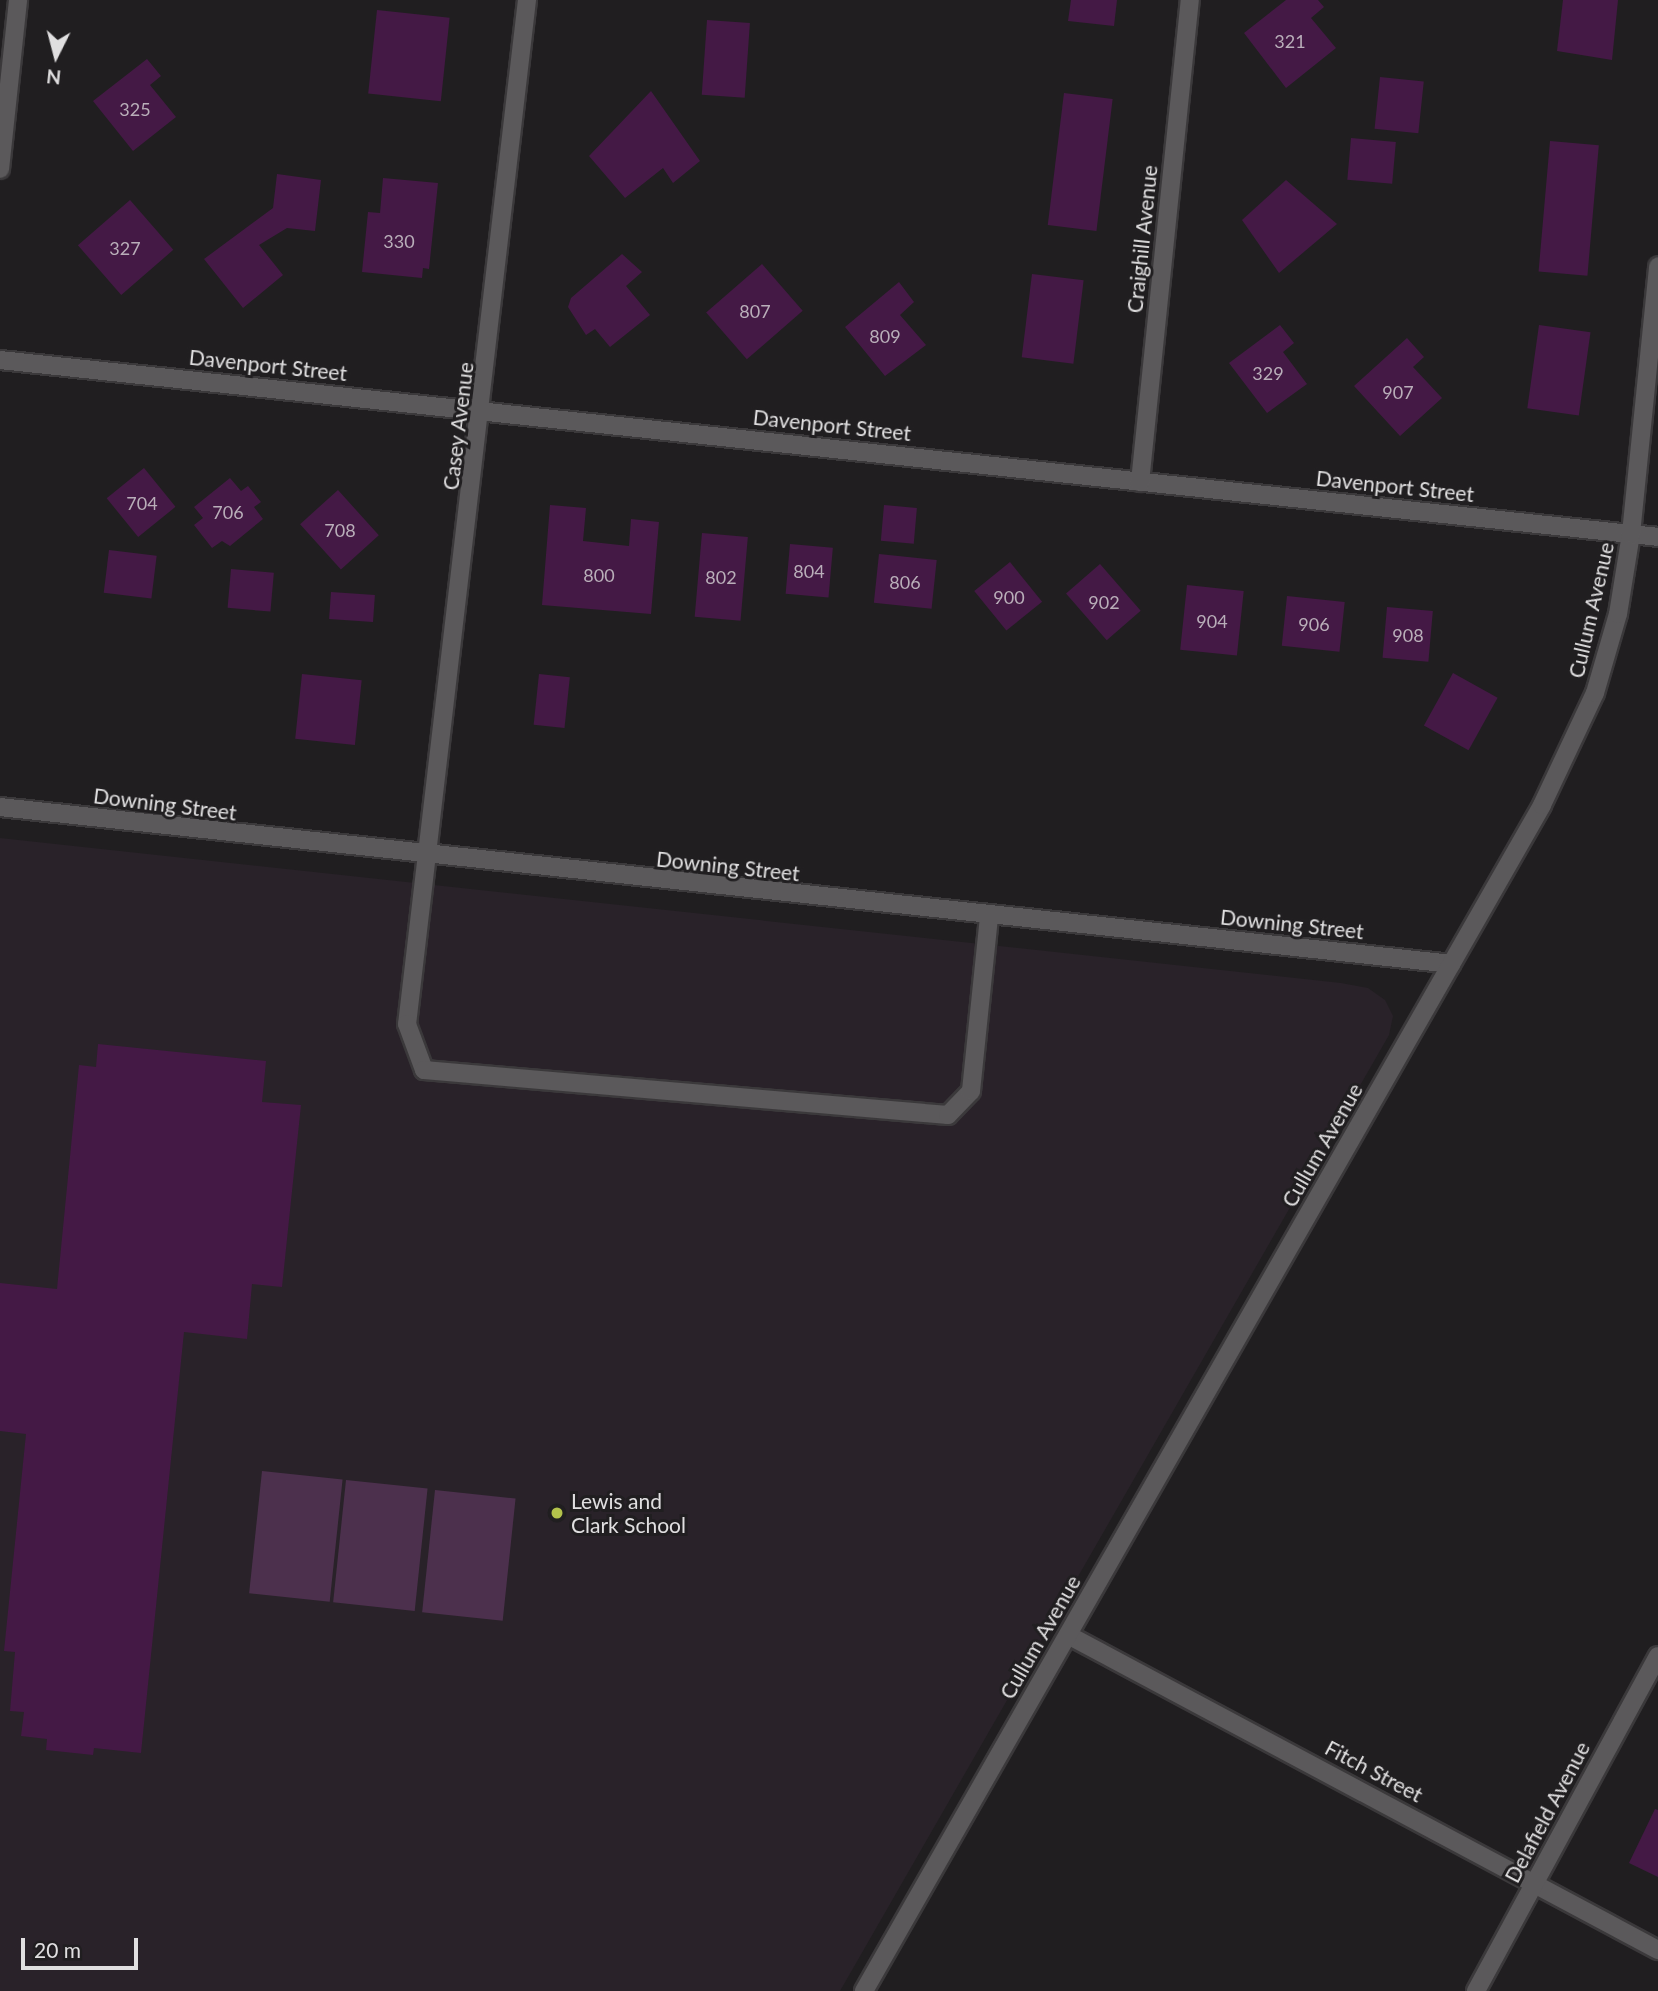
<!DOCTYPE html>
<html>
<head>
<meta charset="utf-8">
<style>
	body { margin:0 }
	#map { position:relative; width:1658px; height:1991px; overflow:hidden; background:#201e20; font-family:Lato,sans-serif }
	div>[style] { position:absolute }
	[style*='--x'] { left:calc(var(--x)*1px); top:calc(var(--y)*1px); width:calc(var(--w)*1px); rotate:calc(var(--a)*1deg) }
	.built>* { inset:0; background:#292229 }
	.green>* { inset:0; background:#4c304d; transform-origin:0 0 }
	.building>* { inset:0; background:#441945; transform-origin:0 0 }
	.roads { filter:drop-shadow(2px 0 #3b393b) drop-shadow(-2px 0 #3b393b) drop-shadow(0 2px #3b393b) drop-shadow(0 -2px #3b393b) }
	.minor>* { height:18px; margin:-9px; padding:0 9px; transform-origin:9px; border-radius:9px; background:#5b595b }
	.dots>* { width:19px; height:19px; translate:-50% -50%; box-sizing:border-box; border:4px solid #201e20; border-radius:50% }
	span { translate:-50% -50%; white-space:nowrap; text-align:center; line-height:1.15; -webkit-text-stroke:6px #201e20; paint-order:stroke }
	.number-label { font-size:18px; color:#b9aeb9 }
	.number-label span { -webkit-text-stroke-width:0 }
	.street-label { font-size:21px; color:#e0dfe0 }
	.poi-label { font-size:21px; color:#e0dfe0 }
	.left { translate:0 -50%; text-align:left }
	.north { position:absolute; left:21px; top:21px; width:70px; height:70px; -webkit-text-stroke:5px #201e20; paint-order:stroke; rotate:186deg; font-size:19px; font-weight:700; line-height:28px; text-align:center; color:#e0dfe0 }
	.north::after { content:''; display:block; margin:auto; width:24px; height:32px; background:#e0dfe0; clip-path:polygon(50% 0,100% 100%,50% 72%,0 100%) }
	.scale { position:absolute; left:21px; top:1938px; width:117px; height:32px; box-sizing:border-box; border:4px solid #e0dfe0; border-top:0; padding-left:9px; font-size:21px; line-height:24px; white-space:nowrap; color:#e0dfe0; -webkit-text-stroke:5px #201e20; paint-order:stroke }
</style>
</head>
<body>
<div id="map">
	<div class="built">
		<i style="clip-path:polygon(0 838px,1341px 983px,1368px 988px,1385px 1000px,1393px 1016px,1389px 1035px,840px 1991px,0 1991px)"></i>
	</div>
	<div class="green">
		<i style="left:262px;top:1471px;width:81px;height:123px;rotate:6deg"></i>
		<i style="left:346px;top:1480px;width:82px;height:123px;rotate:6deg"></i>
		<i style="left:435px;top:1490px;width:81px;height:123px;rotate:6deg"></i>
	</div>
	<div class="building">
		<i style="clip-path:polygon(1071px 0,1117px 0,1114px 26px,1068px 21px)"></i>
		<i style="clip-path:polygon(1286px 0,1318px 0,1324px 7px,1311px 18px,1336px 48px,1286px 88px,1244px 33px)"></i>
		<i style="clip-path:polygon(1563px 0,1618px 0,1612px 60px,1557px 51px)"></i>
		<i style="left:377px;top:10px;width:73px;height:84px;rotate:6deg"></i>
		<i style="left:707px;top:20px;width:43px;height:75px;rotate:4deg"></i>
		<i style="clip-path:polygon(147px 59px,161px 76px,150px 85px,176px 117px,133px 151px,93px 101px)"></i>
		<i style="left:1380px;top:77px;width:44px;height:52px;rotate:6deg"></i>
		<i style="clip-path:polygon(651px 91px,700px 161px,673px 183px,663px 168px,625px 198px,589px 156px)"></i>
		<i style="left:1064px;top:93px;width:49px;height:133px;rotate:7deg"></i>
		<i style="left:1351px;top:138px;width:45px;height:42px;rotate:5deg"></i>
		<i style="left:1550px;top:141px;width:49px;height:131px;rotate:5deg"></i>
		<i style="clip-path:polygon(277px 174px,321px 180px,315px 231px,287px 228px,259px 245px,283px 275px,243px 308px,204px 259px,273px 208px)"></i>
		<i style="clip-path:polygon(383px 178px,438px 183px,429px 269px,423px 268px,422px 278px,362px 272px,368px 212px,380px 213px)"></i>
		<i style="clip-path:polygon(1286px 180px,1337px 224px,1279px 273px,1242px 220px)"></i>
		<i style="left:130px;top:200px;width:66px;height:69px;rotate:49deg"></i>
		<i style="clip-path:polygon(622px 254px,642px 272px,626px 286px,650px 315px,610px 347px,595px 329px,586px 335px,568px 307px,571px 298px)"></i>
		<i style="left:762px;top:264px;width:62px;height:74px;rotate:49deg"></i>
		<i style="left:1032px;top:274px;width:52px;height:84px;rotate:7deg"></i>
		<i style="clip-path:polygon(899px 282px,914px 302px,900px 315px,926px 345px,885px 376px,845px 327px)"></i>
		<i style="clip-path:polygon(1280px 325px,1294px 343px,1283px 352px,1307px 384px,1267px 413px,1229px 363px)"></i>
		<i style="left:1539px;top:325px;width:52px;height:84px;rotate:8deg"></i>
		<i style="clip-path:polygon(1407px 338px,1424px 357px,1413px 367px,1442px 398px,1400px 436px,1354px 386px)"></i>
		<i style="left:144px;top:468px;width:50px;height:48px;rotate:51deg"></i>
		<i style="clip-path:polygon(230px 478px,241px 491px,248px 486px,261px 502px,254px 507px,263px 519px,230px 546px,222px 541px,212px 548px,194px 525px,203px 518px,194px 507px)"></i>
		<i style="left:338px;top:490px;width:61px;height:51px;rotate:48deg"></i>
		<i style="clip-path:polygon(550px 505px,586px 508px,583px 541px,629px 546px,631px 519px,659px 522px,651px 614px,542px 605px)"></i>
		<i style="left:884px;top:505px;width:33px;height:36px;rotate:5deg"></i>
		<i style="left:702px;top:533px;width:46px;height:84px;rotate:5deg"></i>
		<i style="left:790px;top:544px;width:43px;height:50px;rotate:5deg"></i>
		<i style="left:109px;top:550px;width:48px;height:43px;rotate:7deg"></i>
		<i style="left:879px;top:554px;width:58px;height:49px;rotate:6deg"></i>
		<i style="left:1010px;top:562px;width:51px;height:46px;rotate:51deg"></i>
		<i style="left:1100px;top:564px;width:62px;height:45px;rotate:49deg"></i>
		<i style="left:231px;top:569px;width:43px;height:39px;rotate:5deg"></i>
		<i style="left:1187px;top:585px;width:57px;height:65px;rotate:6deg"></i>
		<i style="left:331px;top:592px;width:44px;height:27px;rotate:4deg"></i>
		<i style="left:1287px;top:596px;width:58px;height:50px;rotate:6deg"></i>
		<i style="left:1387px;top:607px;width:46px;height:51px;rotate:5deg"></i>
		<i style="left:1453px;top:673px;width:51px;height:60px;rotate:29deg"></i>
		<i style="left:302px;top:674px;width:60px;height:65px;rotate:6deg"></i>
		<i style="left:539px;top:674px;width:31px;height:51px;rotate:6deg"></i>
		<i style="clip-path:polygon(98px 1044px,266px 1061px,262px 1102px,301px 1105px,282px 1287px,252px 1284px,247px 1339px,184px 1332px,141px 1753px,94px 1748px,93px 1755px,46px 1750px,47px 1739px,21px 1736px,24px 1712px,10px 1711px,15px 1652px,4px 1651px,26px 1434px,0 1431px,0 1283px,57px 1289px,79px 1065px,96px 1067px)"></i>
		<i style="clip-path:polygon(1655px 1809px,1658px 1810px,1658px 1877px,1629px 1863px)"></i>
	</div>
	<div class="roads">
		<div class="minor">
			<i style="--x:527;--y:0;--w:1031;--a:96.68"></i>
			<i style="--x:407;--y:1024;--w:49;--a:69.7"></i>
			<i style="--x:424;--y:1070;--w:526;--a:4.91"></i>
			<i style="--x:948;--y:1115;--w:33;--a:-46"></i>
			<i style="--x:971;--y:1091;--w:176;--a:-84.1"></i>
			<i style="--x:0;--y:169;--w:170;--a:-83.9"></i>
			<i style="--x:0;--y:360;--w:1667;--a:6.09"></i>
			<i style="--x:1140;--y:482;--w:485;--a:-84.1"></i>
			<i style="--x:0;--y:807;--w:1460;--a:6.17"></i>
			<i style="--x:1068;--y:1635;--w:669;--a:28.1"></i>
			<i style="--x:864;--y:1991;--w:1366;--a:-60.24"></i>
			<i style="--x:1542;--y:805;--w:124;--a:-64.7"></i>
			<i style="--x:1595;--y:693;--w:82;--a:-73.8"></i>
			<i style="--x:1618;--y:614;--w:81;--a:-80.8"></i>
			<i style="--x:1631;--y:534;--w:269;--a:-84.2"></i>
			<i style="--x:1476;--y:1991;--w:381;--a:-61.5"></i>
		</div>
	</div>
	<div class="dots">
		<i style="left:557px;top:1513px;background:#b3c24b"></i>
	</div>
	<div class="number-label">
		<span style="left:1290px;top:41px">321</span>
		<span style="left:135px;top:109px">325</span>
		<span style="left:399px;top:241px">330</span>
		<span style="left:125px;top:248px">327</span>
		<span style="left:755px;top:311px">807</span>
		<span style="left:885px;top:336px">809</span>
		<span style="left:1268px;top:373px">329</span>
		<span style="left:1398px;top:392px">907</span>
		<span style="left:142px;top:503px">704</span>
		<span style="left:228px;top:512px">706</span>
		<span style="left:340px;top:530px">708</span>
		<span style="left:809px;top:571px">804</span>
		<span style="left:599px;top:575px">800</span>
		<span style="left:721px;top:577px">802</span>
		<span style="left:905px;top:582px">806</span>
		<span style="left:1009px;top:597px">900</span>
		<span style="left:1104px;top:602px">902</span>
		<span style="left:1212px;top:621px">904</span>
		<span style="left:1314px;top:624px">906</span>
		<span style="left:1408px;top:635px">908</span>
	</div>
	<div class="street-label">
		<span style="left:1142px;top:239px;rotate:-84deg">Craighill Avenue</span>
		<span style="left:268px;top:365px;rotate:6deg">Davenport Street</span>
		<span style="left:832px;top:425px;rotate:6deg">Davenport Street</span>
		<span style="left:458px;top:426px;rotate:-83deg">Casey Avenue</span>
		<span style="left:1395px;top:486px;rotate:6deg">Davenport Street</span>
		<span style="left:1591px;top:610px;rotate:-77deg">Cullum Avenue</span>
		<span style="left:165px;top:804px;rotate:7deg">Downing Street</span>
		<span style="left:728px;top:866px;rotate:6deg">Downing Street</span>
		<span style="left:1292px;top:924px;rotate:6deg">Downing Street</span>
		<span style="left:1322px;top:1145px;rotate:-60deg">Cullum Avenue</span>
		<span style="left:1040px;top:1637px;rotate:-60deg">Cullum Avenue</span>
		<span style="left:1374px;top:1771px;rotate:28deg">Fitch Street</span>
		<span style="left:1547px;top:1812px;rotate:-62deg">Delafield Avenue</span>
	</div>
	<div class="poi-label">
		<span class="left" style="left:571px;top:1513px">Lewis and<br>Clark School</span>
	</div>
	<div class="north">N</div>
	<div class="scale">20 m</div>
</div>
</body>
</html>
